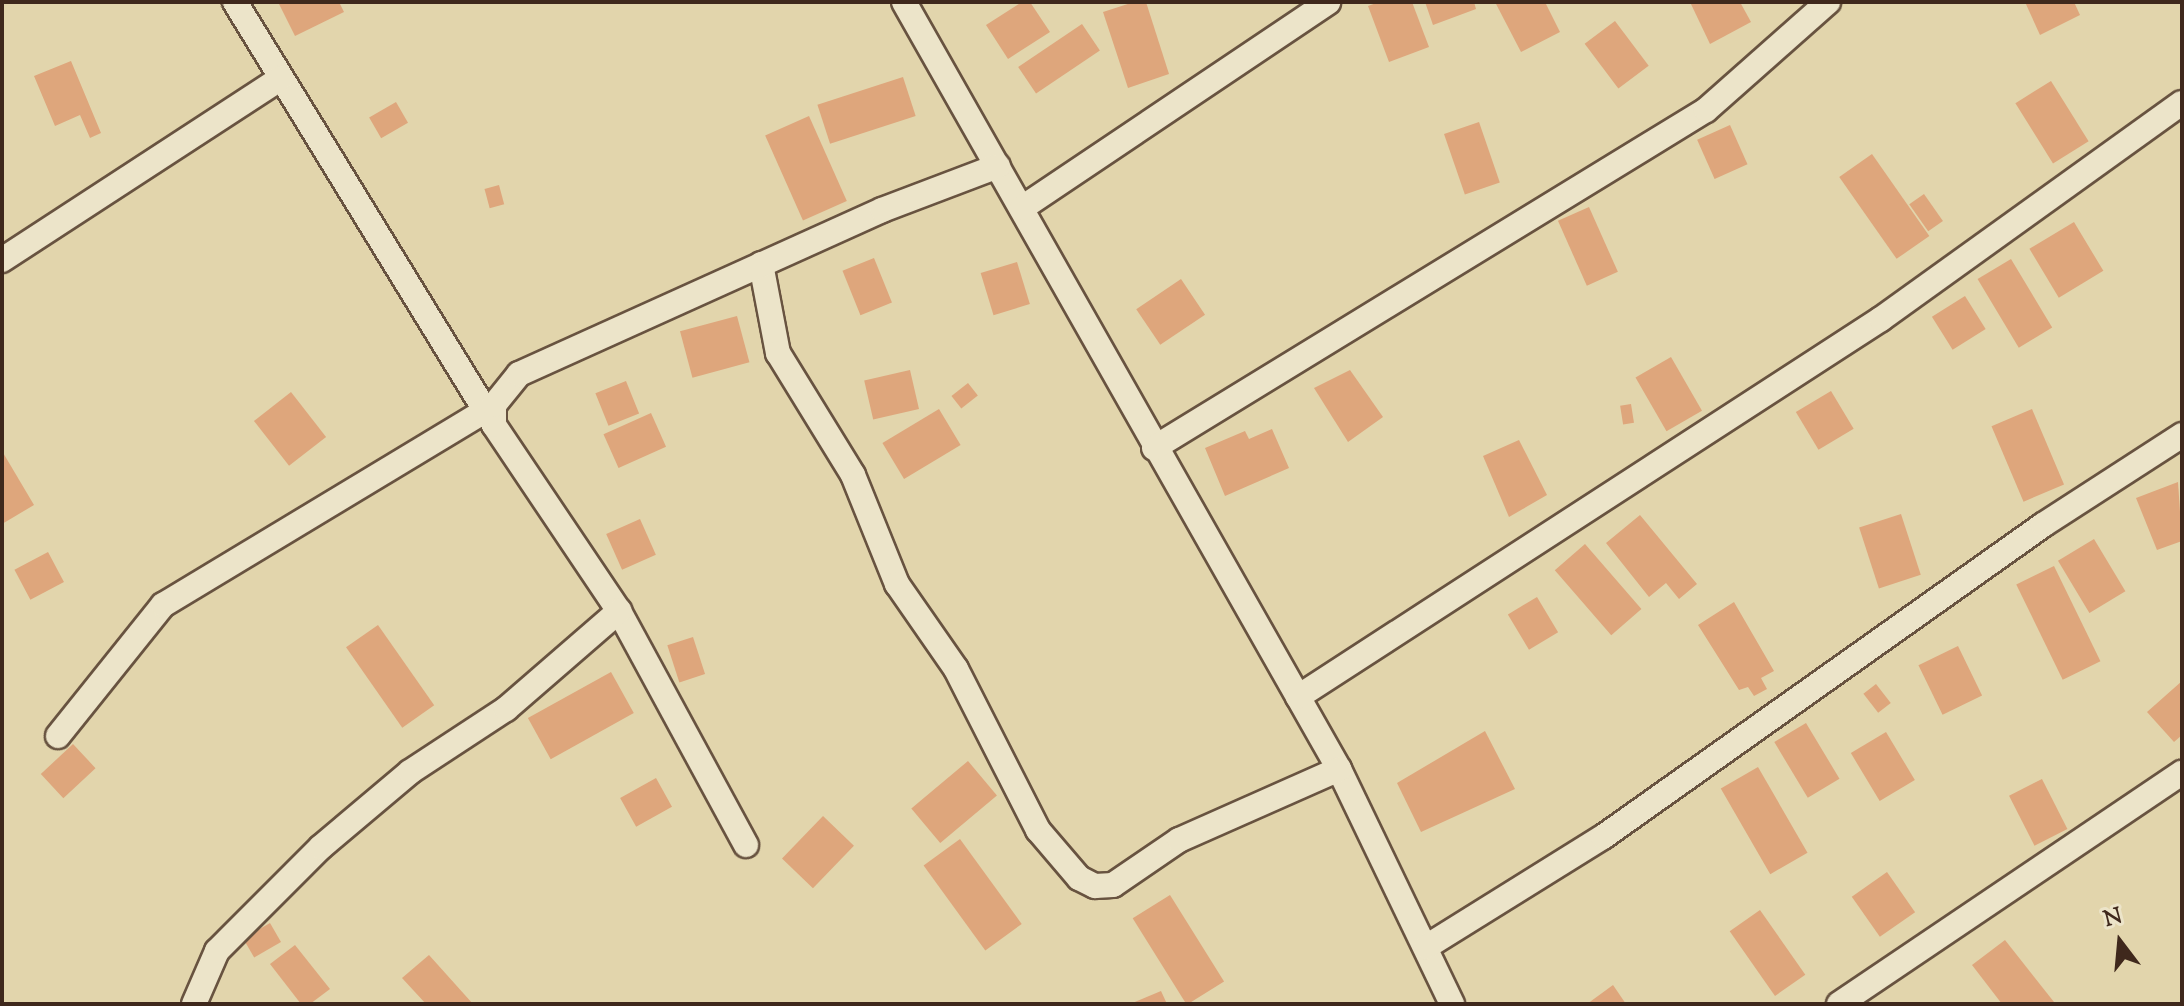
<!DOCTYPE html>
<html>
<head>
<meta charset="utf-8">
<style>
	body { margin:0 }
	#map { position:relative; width:2184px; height:1006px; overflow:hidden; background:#e2d5ac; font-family:"Sorts Mill Goudy",serif }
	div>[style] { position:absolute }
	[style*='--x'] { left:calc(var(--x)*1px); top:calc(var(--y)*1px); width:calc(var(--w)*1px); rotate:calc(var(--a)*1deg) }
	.building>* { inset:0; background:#dea67c; transform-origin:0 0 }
	.roads { filter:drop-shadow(2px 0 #685340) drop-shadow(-2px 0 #685340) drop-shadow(0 2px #685340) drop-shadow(0 -2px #685340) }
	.minor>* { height:24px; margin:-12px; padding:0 12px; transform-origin:12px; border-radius:12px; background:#ece4c9 }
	span { translate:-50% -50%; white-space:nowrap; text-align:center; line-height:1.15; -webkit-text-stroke:8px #ece4c9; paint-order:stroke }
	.frame { position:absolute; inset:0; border:4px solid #3f281c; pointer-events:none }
	.north { position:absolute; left:2080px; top:902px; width:80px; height:80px; -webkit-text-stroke:6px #ece4c9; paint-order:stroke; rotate:344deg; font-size:22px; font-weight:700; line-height:32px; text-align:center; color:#3f281c }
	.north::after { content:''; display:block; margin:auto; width:28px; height:36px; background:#3f281c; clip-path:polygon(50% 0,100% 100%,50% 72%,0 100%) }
</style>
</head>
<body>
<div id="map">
	<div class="building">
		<i style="clip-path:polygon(278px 2px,339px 2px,344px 12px,295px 36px)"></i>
		<i style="clip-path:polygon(1022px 2px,1030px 2px,1050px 32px,1008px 59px,986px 25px)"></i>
		<i style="clip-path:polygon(1134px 2px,1146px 2px,1169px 74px,1128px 88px,1103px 12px)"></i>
		<i style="clip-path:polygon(1379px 2px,1412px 2px,1429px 47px,1389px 62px,1368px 6px)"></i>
		<i style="clip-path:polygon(1425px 2px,1474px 2px,1476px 9px,1433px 25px)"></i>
		<i style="clip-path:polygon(1495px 2px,1545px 2px,1560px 32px,1521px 52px)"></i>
		<i style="clip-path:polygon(1690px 2px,1740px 2px,1751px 22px,1710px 44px)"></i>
		<i style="clip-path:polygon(2025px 2px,2074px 2px,2080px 15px,2040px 35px)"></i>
		<i style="left:1615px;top:21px;width:56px;height:38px;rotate:53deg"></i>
		<i style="left:1082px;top:24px;width:32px;height:77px;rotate:56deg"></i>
		<i style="clip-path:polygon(71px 61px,101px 133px,90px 138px,80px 115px,55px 126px,34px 76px)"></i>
		<i style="left:903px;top:77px;width:41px;height:90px;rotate:72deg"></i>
		<i style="left:2051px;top:81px;width:71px;height:42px;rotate:58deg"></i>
		<i style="left:396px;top:102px;width:24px;height:31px;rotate:60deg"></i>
		<i style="left:809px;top:116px;width:93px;height:48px;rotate:66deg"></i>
		<i style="left:1479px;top:122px;width:64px;height:37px;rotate:71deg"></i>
		<i style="left:1730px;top:125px;width:43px;height:36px;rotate:66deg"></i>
		<i style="left:1872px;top:154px;width:100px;height:40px;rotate:55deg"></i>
		<i style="left:499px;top:185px;width:20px;height:15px;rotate:75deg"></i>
		<i style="left:1924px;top:194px;width:33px;height:18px;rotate:55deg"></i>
		<i style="left:1589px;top:207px;width:71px;height:34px;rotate:66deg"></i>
		<i style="left:2074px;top:222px;width:57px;height:52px;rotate:59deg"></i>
		<i style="left:874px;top:258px;width:48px;height:34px;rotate:68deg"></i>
		<i style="left:2011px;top:259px;width:80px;height:39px;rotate:59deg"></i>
		<i style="left:1017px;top:262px;width:44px;height:38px;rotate:73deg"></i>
		<i style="left:1181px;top:279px;width:43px;height:54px;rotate:56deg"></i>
		<i style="left:1965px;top:296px;width:39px;height:39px;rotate:58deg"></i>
		<i style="left:737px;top:316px;width:48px;height:59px;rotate:75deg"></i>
		<i style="left:1671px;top:357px;width:62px;height:41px;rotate:60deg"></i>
		<i style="left:910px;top:370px;width:40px;height:47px;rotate:77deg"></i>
		<i style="clip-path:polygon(1350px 370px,1383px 417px,1348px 442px,1314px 388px)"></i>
		<i style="left:626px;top:381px;width:35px;height:33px;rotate:68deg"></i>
		<i style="left:968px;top:383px;width:16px;height:21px;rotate:52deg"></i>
		<i style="left:1831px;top:391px;width:44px;height:41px;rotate:59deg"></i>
		<i style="left:291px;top:392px;width:57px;height:47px;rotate:52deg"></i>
		<i style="left:1631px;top:404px;width:19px;height:11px;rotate:81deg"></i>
		<i style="left:939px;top:409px;width:42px;height:66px;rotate:59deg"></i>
		<i style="left:2032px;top:409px;width:82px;height:44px;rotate:67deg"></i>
		<i style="left:651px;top:413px;width:37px;height:52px;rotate:66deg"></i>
		<i style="clip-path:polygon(1272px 429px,1289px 468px,1225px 496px,1205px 448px,1245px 431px,1249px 439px)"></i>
		<i style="clip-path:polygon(1519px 440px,1547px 495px,1509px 517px,1483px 456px)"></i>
		<i style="clip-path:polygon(2px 451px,34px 505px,2px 524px)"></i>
		<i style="clip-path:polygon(2178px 482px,2182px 541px,2157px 550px,2136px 498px)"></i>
		<i style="left:1901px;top:514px;width:64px;height:44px;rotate:72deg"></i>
		<i style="clip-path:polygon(1640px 515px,1697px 584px,1679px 599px,1666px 583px,1649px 597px,1606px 543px)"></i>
		<i style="left:640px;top:519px;width:39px;height:37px;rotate:66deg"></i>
		<i style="left:2094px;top:539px;width:61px;height:42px;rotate:59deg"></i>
		<i style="left:1585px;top:544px;width:86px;height:40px;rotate:49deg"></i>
		<i style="left:48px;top:552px;width:34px;height:38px;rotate:62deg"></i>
		<i style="left:2054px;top:566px;width:106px;height:42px;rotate:64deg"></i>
		<i style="left:1537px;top:597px;width:41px;height:34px;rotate:59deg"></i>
		<i style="clip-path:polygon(1734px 602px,1774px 671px,1761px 678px,1767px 689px,1754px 696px,1748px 687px,1739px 690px,1698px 625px)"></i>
		<i style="left:378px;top:625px;width:98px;height:39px;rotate:55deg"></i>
		<i style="left:693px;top:637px;width:39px;height:27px;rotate:72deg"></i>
		<i style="left:1958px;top:646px;width:55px;height:44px;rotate:64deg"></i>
		<i style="left:611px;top:672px;width:47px;height:95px;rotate:61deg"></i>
		<i style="clip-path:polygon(2182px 681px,2182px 735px,2174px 742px,2147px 712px)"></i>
		<i style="left:1876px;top:684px;width:24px;height:16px;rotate:52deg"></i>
		<i style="left:1806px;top:723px;width:65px;height:37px;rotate:59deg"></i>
		<i style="clip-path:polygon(1485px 731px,1515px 789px,1421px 832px,1397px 783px)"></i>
		<i style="left:1886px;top:732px;width:56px;height:41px;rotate:59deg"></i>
		<i style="left:73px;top:744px;width:33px;height:44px;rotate:47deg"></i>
		<i style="left:968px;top:761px;width:45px;height:74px;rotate:50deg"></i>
		<i style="left:1758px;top:767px;width:99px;height:43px;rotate:60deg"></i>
		<i style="left:656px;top:778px;width:33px;height:41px;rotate:61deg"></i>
		<i style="left:2042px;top:779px;width:56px;height:37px;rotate:63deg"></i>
		<i style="left:823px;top:816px;width:43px;height:59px;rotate:44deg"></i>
		<i style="left:960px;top:839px;width:105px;height:45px;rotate:54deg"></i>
		<i style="left:1887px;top:872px;width:49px;height:43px;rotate:55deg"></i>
		<i style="left:1170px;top:895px;width:102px;height:44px;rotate:58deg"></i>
		<i style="left:1760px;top:910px;width:79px;height:37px;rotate:55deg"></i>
		<i style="left:270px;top:923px;width:22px;height:31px;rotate:60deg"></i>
		<i style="clip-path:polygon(2005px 940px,2054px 1002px,2052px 1004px,2002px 1004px,1972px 965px)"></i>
		<i style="clip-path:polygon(295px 945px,330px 989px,310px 1004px,301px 1004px,270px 964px)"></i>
		<i style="clip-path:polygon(429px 955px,473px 1004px,426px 1004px,402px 978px)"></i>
		<i style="clip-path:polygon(1613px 985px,1626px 1004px,1587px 1004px)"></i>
		<i style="clip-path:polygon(1161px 991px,1167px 1004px,1130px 1004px)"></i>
	</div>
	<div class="roads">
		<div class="minor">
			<i style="--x:235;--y:2;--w:494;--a:58.5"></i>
			<i style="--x:904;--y:2;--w:882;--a:60.44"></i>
			<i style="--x:1339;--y:769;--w:261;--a:64.3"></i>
			<i style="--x:1022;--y:208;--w:369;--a:-33.9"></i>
			<i style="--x:2;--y:260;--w:333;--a:-33.1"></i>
			<i style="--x:761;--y:264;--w:91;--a:79.2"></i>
			<i style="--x:778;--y:353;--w:143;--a:58.4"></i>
			<i style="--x:853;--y:475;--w:118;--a:68"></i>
			<i style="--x:897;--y:584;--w:103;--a:55.2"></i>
			<i style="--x:956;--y:669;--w:181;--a:63"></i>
			<i style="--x:1038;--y:830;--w:63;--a:49.5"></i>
			<i style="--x:1079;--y:878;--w:18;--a:27"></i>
			<i style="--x:1095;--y:886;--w:18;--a:-3"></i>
			<i style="--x:1113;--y:885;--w:80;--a:-34.3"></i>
			<i style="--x:1179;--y:840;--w:175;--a:-23.9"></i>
			<i style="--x:1154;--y:448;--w:647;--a:-31.48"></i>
			<i style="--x:1706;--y:110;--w:163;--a:-41.5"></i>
			<i style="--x:1298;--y:697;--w:695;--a:-32.96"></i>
			<i style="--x:1881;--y:319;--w:370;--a:-35.7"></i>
			<i style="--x:58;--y:736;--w:168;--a:-51.3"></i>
			<i style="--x:163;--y:605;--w:387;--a:-31.1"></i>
			<i style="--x:746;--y:845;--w:266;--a:-118.5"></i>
			<i style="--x:619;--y:611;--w:224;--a:-123.9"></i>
			<i style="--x:494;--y:425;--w:20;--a:-90"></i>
			<i style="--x:494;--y:405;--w:40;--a:-51"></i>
			<i style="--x:519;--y:374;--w:398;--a:-24.3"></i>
			<i style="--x:882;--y:210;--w:124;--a:-20.8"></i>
			<i style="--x:1426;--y:947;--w:208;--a:-31.9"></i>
			<i style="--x:1603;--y:837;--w:539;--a:-35.34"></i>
			<i style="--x:2043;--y:525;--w:166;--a:-32.9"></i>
			<i style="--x:194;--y:1004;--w:58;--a:-66.5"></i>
			<i style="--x:217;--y:951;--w:147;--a:-45"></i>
			<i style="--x:321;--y:847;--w:116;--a:-40.1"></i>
			<i style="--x:410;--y:772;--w:115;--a:-33.3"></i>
			<i style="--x:506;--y:709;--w:150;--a:-40.9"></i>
			<i style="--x:1839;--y:1004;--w:414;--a:-34"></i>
		</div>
	</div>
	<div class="frame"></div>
	<div class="north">N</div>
</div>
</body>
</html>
